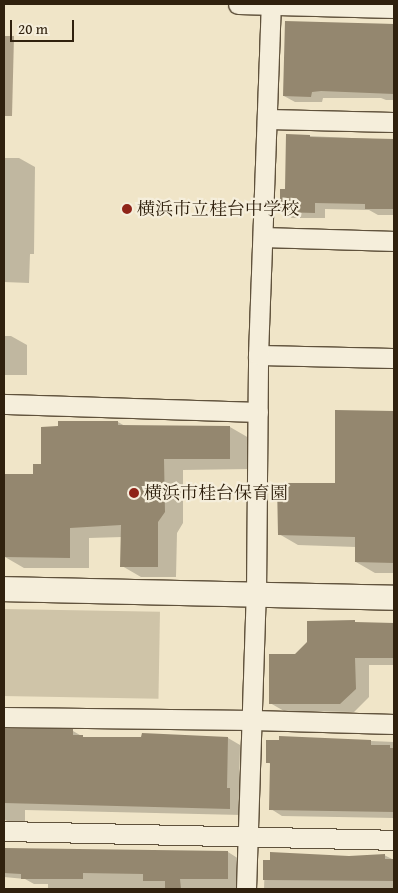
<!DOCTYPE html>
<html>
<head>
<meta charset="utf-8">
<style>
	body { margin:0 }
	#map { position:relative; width:398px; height:893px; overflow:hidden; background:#f0e5c8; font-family:"Gentium Book Plus","Noto Serif JP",serif }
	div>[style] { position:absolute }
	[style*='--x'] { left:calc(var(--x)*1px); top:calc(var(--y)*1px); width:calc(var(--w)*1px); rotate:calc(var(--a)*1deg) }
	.green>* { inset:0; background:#cfc4a8; transform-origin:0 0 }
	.water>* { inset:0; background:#afa289 }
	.shadow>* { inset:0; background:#0003 }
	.building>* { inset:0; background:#94876f }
	.roads { filter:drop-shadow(1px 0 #60523c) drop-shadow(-1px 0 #60523c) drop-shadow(0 1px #60523c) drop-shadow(0 -1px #60523c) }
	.minor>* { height:19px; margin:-9.5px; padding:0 9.5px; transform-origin:9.5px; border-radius:9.5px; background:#f5eedb }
	.tertiary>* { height:24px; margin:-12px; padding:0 12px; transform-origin:12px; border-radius:12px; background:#f5eedb }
	.dots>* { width:14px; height:14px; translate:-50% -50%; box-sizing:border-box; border:2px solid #f5eedb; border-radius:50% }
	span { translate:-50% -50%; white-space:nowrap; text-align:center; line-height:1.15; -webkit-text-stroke:4.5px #f5eedb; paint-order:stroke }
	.poi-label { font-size:18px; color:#30210e }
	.left { translate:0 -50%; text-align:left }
	.frame { position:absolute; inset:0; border:5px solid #30210e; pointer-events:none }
	.scale { position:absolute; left:10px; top:20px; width:64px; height:22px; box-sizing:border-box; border:2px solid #30210e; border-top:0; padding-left:6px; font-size:15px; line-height:18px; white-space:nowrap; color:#30210e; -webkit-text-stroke:4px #f5eedb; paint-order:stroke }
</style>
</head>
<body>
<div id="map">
	<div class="green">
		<i style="left:4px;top:609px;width:156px;height:87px;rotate:1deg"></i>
	</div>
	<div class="water">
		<i style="clip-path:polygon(4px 36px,14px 36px,12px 116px,4px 116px)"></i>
	</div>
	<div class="shadow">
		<i style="clip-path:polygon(287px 23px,394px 24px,394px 100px,386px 100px,381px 98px,323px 98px,322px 102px,295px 102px,284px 96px)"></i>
		<i style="clip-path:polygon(287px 135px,394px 140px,394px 215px,378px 215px,369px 210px,325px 209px,325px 218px,292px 218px,281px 212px,286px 191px)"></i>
		<i style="clip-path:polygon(4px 158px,19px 158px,35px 167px,34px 254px,30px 254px,29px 283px,4px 282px)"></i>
		<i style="clip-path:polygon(4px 336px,11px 336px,27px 345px,27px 375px,4px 375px)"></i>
		<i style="clip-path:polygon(336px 411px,394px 412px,394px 573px,375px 573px,356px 562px,356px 547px,298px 545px,279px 534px,336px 484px)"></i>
		<i style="clip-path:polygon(118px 422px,125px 426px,230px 427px,249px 438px,249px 469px,183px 470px,183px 523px,177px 533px,176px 577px,141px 577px,122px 566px,122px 537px,89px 538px,89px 568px,24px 568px,5px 557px,34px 475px,42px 466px)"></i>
		<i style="clip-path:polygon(308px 622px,394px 624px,394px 665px,369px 665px,369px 697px,354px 712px,284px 711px,270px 703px,295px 656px,309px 643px)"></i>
		<i style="clip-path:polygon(5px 729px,73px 731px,85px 738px,228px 738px,240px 745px,239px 795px,242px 796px,242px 815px,25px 810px,25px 821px,7px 821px,4px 819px)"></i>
		<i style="clip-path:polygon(281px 737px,394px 742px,394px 818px,282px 816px,271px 809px,271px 764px,267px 762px,281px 742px)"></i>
		<i style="clip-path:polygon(4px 849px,228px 852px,239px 859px,238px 889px,48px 889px,48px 884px,34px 884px,25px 879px,4px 877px)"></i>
		<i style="clip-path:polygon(384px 855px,394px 860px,394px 889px,264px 889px,265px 861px)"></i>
	</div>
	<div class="building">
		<i style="clip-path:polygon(285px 21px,394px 24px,394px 94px,321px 91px,312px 92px,311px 97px,283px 96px)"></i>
		<i style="clip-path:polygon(286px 134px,310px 135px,310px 137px,394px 139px,394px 209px,365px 209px,365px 204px,315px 203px,315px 213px,280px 212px,280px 189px,285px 189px)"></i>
		<i style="clip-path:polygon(335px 410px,394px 411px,394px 563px,355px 562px,355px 537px,278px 535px,277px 483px,335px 483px)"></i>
		<i style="clip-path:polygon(58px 421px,118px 421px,118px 425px,230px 426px,230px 459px,164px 459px,165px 512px,158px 522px,158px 567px,120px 567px,121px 525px,70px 528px,70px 558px,4px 557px,4px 474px,33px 474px,33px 464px,41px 464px,41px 427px,58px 426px)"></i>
		<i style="clip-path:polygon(355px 620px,355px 622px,394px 623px,394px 658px,355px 658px,356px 689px,340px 704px,269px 704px,269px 654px,295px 654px,307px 642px,307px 621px)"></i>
		<i style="clip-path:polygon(4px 728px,73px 729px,73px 735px,83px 735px,83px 737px,141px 737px,142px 733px,228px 737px,227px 788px,230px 788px,230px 809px,4px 803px)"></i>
		<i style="clip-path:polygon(279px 736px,371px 740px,371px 745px,390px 745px,390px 748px,394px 748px,394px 812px,269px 810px,270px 763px,266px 763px,266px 740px,279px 740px)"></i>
		<i style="clip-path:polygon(4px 848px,228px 851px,228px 879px,180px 879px,181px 889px,165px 889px,165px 881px,143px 881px,143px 874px,83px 873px,83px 879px,21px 879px,21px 874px,4px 873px)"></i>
		<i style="clip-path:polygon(270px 852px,349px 856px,385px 854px,385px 859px,394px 859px,394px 881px,263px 880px,263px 860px,270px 860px)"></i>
	</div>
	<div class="roads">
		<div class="minor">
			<i style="--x:238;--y:4;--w:156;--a:1.5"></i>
			<i style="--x:267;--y:119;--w:127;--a:1.4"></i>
			<i style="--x:263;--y:237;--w:131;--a:1.7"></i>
			<i style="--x:258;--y:355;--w:136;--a:1.3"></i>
			<i style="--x:4;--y:404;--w:254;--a:1.8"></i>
			<i style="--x:4;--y:717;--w:248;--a:0.7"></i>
			<i style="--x:252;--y:720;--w:142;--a:1.6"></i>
			<i style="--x:4;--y:831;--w:390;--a:1.3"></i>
			<i style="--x:246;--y:889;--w:295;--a:-88.1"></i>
			<i style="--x:256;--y:594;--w:239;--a:-89.5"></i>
			<i style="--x:258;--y:355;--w:350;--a:-87.9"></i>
		</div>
		<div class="tertiary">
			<i style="--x:4;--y:589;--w:390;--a:1.3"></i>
		</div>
	</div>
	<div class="dots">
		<i style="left:127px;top:209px;background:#8f2418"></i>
		<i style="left:134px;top:493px;background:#8f2418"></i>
	</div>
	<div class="poi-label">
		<span class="left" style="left:137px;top:209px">横浜市立桂台中学校</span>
		<span class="left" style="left:144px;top:493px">横浜市桂台保育園</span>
	</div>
	<div class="frame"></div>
	<div class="scale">20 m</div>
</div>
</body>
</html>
